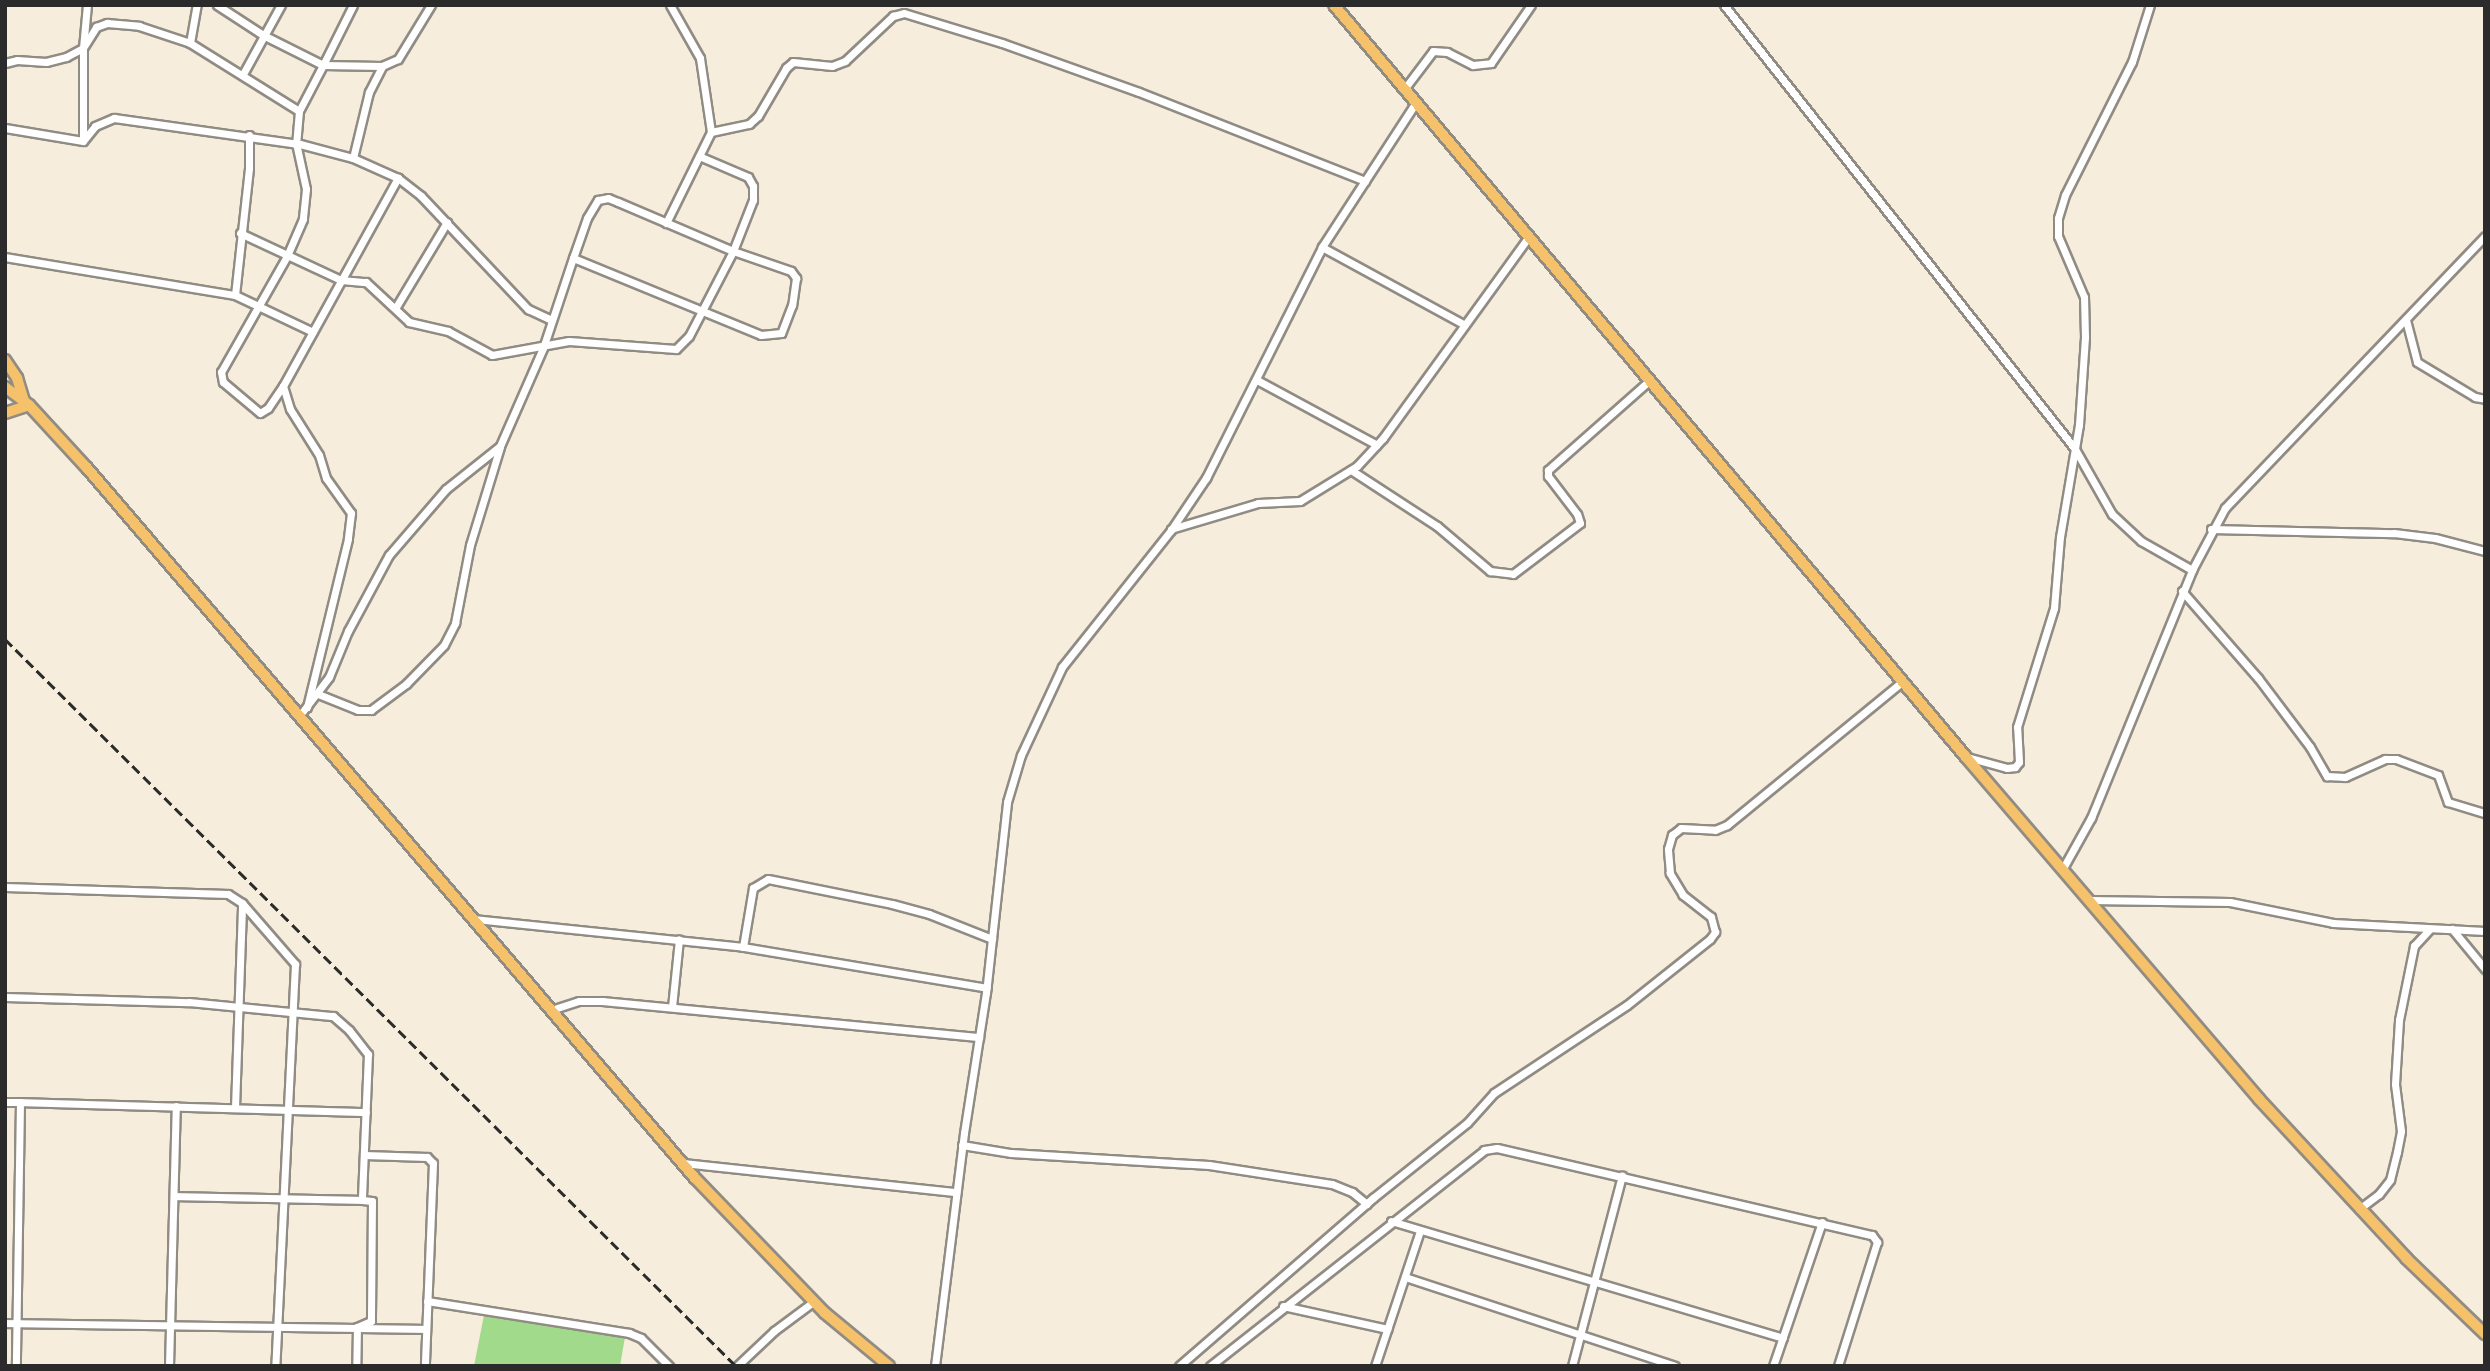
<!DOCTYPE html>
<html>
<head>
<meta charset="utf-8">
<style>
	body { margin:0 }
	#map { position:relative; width:2490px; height:1371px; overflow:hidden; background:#f6eddc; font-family:Mali,sans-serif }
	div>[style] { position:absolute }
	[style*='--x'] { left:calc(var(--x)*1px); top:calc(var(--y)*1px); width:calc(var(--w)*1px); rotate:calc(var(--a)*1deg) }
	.green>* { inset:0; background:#a2da8c }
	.roads { filter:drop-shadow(2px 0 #908c84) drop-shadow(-2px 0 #908c84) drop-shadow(0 2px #908c84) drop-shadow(0 -2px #908c84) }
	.street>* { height:7px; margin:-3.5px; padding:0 3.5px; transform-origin:3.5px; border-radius:3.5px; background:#fff }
	.primary>* { height:10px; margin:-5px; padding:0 5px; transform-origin:5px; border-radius:5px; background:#f6c16b }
	.rail>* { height:2.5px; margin-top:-1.25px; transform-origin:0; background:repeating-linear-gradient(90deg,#2b2b2b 0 10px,transparent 0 15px) }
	span { translate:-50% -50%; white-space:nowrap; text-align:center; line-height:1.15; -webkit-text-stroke:5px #fff; paint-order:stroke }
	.frame { position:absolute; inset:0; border:7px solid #2b2b2b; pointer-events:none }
</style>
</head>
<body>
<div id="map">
	<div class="green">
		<i style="clip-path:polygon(484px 1315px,625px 1337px,620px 1366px,474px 1366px)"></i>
	</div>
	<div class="roads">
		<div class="street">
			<i style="--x:217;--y:5;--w:55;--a:33.1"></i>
			<i style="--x:263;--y:35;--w:67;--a:26.6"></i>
			<i style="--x:323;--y:65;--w:67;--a:-63.4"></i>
			<i style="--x:1724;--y:5;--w:566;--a:51.67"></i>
			<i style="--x:2075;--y:449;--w:75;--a:60.4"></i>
			<i style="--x:2112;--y:514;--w:40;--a:43"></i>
			<i style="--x:2141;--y:541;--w:59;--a:29.6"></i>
			<i style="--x:190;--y:43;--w:39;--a:-80"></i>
			<i style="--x:5;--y:63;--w:12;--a:-14"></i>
			<i style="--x:17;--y:60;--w:29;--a:4"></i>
			<i style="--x:46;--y:62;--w:21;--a:-14"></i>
			<i style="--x:66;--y:57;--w:19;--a:-28"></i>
			<i style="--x:83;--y:48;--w:25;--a:-58"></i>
			<i style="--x:96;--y:27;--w:12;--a:-20"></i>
			<i style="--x:107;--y:23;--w:32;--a:5"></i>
			<i style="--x:139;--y:26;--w:54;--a:18.4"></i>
			<i style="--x:190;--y:43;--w:128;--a:32"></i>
			<i style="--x:299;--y:111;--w:32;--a:95"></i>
			<i style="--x:296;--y:143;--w:47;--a:77.7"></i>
			<i style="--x:306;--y:189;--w:30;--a:96"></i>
			<i style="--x:303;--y:219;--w:40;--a:113.4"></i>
			<i style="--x:287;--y:256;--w:133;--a:119.6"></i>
			<i style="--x:221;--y:372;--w:10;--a:79"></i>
			<i style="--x:223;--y:382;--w:48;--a:40"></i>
			<i style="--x:260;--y:413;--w:9;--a:-32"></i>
			<i style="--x:268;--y:408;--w:27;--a:-56"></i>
			<i style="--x:283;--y:386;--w:238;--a:-61.1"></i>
			<i style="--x:243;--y:74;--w:79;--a:-61.2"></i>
			<i style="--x:1405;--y:88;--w:46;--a:-52.9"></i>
			<i style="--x:1433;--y:51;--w:14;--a:4"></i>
			<i style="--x:1447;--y:52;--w:29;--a:27"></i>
			<i style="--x:1473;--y:65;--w:18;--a:-6"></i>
			<i style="--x:1491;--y:63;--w:70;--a:-55.4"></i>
			<i style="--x:299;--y:111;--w:52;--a:-62.4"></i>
			<i style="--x:323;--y:65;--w:59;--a:1"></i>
			<i style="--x:382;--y:66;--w:17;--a:-24"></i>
			<i style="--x:398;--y:59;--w:63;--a:-58.6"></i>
			<i style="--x:5;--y:128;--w:79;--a:9.5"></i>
			<i style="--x:83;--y:141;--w:19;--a:-51"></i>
			<i style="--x:95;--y:126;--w:21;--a:-23"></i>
			<i style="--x:114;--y:118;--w:188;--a:8"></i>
			<i style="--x:300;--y:144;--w:55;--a:14.8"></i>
			<i style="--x:353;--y:158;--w:49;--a:24"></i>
			<i style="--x:398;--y:178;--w:29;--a:38"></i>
			<i style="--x:421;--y:196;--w:156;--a:46.6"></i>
			<i style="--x:528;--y:309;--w:26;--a:25"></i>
			<i style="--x:711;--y:132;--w:39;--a:-12"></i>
			<i style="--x:749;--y:124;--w:12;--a:-42"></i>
			<i style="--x:758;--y:116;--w:56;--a:-59.7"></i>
			<i style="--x:786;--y:68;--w:9;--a:-41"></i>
			<i style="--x:793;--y:62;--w:39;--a:6"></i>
			<i style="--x:832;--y:66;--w:14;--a:-21"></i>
			<i style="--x:845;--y:61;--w:66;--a:-43.2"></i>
			<i style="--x:893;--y:16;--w:11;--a:-15"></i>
			<i style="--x:904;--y:13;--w:102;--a:17"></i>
			<i style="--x:1002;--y:43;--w:145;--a:19.7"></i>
			<i style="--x:1139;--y:92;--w:243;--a:21.5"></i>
			<i style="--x:83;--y:140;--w:92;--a:-90"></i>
			<i style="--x:83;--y:48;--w:43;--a:-84.7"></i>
			<i style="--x:353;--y:158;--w:68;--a:-76.4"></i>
			<i style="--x:369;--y:92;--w:29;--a:-63"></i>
			<i style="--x:666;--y:223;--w:102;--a:-63.7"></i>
			<i style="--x:711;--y:132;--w:75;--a:-98.5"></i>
			<i style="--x:700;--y:58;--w:61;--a:-119.5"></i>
			<i style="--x:240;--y:233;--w:111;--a:25"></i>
			<i style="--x:341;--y:280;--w:25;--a:5"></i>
			<i style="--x:366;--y:282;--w:59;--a:42.9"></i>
			<i style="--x:409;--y:322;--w:40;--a:13"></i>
			<i style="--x:448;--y:331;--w:50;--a:28.6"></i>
			<i style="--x:492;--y:355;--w:78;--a:-10.3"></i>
			<i style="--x:569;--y:341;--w:107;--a:4.3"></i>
			<i style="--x:676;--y:349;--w:18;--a:-45"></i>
			<i style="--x:689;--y:336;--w:96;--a:-62.6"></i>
			<i style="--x:733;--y:251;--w:55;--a:-68.6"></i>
			<i style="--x:753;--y:200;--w:14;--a:-90"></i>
			<i style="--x:753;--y:186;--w:10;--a:-119"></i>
			<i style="--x:748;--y:177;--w:53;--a:-156.8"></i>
			<i style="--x:1322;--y:247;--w:161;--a:28.6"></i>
			<i style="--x:5;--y:257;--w:233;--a:9.4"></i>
			<i style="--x:235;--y:295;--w:128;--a:-83.7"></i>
			<i style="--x:249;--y:168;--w:33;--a:-90"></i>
			<i style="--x:235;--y:295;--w:86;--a:25.4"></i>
			<i style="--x:396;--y:307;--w:99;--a:-59"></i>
			<i style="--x:2406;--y:320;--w:43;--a:75.3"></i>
			<i style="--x:2417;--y:362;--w:68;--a:31.1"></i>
			<i style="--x:2475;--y:397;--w:10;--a:11"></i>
			<i style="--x:1257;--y:380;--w:136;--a:28.4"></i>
			<i style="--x:283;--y:386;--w:24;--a:73"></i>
			<i style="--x:290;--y:409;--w:54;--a:57.8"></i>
			<i style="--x:319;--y:455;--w:24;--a:73"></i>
			<i style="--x:326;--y:478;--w:43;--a:54.5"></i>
			<i style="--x:351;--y:513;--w:26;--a:97"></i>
			<i style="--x:348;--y:539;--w:173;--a:103.7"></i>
			<i style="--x:1351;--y:470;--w:103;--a:33.1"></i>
			<i style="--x:1437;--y:526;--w:70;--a:40.3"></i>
			<i style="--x:1490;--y:571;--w:23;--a:7"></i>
			<i style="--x:1513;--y:574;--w:84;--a:-37.3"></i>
			<i style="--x:1580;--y:523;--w:9;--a:-108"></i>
			<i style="--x:1577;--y:514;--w:48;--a:-127.3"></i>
			<i style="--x:1548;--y:476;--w:6;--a:-90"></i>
			<i style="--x:1548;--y:470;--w:136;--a:-41.4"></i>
			<i style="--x:1171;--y:529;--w:91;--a:-16.6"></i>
			<i style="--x:1258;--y:503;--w:42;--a:-2.7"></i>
			<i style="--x:1300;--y:501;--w:67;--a:-31.6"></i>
			<i style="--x:1357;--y:466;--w:38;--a:-47"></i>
			<i style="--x:1383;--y:438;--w:247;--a:-54.1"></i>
			<i style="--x:2211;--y:529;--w:183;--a:1.3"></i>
			<i style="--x:2394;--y:533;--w:41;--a:7"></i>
			<i style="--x:2435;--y:538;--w:52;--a:14.6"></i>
			<i style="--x:2182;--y:591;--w:116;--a:48.9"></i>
			<i style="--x:2258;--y:678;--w:86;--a:53"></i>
			<i style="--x:2310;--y:747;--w:34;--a:60"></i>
			<i style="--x:2327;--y:776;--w:18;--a:3"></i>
			<i style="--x:2345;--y:777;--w:44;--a:-24.2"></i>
			<i style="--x:2385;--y:759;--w:11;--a:0"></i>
			<i style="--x:2396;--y:759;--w:45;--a:20.9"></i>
			<i style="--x:2438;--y:775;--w:29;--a:70"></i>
			<i style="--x:2448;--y:802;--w:39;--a:17"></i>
			<i style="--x:318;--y:694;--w:43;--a:21.8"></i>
			<i style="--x:358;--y:710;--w:13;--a:0"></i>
			<i style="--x:371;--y:710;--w:44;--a:-36.6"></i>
			<i style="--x:406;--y:684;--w:54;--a:-45.7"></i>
			<i style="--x:444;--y:645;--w:25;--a:-63"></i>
			<i style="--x:455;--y:623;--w:79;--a:-79.1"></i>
			<i style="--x:470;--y:545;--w:102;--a:-73"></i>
			<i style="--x:300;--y:715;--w:48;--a:-52.7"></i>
			<i style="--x:329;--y:677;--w:50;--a:-67.6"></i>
			<i style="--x:348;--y:631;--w:86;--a:-61.7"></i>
			<i style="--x:389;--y:555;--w:87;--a:-49.2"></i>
			<i style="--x:446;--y:489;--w:69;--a:-38.5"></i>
			<i style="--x:500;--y:446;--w:107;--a:-66.3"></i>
			<i style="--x:543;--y:348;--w:95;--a:-71.6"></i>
			<i style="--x:573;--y:258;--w:42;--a:-70.7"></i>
			<i style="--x:587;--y:218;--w:21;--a:-59"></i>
			<i style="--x:598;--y:200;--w:10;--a:-11"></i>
			<i style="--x:608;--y:198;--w:11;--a:22"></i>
			<i style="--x:618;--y:202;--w:125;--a:23.1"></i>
			<i style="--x:733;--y:251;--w:61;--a:19"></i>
			<i style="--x:791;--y:271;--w:9;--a:54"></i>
			<i style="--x:796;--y:278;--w:27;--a:98"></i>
			<i style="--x:792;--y:305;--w:30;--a:111"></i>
			<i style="--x:781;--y:333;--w:20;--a:174"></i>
			<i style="--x:761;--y:335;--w:203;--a:-157.7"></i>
			<i style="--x:1967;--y:757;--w:41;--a:15.4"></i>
			<i style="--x:2007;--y:768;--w:8;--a:-7"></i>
			<i style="--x:2015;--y:767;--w:6;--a:-51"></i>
			<i style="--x:2019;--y:762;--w:35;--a:-93"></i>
			<i style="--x:2017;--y:727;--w:125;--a:-72.7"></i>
			<i style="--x:2054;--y:608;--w:71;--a:-85.2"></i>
			<i style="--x:2060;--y:537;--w:114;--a:-80.4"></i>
			<i style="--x:2079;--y:425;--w:88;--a:-86.1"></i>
			<i style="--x:2085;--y:337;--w:40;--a:-91.4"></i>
			<i style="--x:2084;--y:297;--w:66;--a:-113.1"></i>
			<i style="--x:2058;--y:236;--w:18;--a:-90"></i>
			<i style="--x:2058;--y:218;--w:24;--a:-73"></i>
			<i style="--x:2065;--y:195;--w:149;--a:-63.3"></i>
			<i style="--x:2132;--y:62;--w:60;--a:-72.5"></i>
			<i style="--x:2062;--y:870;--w:60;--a:-60.9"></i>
			<i style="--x:2091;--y:818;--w:268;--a:-67.8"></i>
			<i style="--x:2192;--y:570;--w:70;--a:-62"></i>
			<i style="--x:2225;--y:508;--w:376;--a:-46.3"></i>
			<i style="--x:5;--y:887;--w:223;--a:1.8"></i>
			<i style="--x:228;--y:894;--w:17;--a:33"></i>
			<i style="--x:242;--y:903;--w:81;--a:49"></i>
			<i style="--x:295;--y:964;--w:402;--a:92.8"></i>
			<i style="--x:2089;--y:900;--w:141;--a:0.8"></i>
			<i style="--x:2230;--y:902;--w:105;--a:11.5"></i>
			<i style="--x:2333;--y:923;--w:152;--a:3"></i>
			<i style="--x:474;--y:919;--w:270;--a:5.9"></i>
			<i style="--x:743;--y:947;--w:247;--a:9.5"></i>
			<i style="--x:2452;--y:929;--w:52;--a:50.5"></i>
			<i style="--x:743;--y:947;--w:60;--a:-80.4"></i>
			<i style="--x:753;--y:888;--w:17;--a:-31"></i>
			<i style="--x:768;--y:879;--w:126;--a:11.4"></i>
			<i style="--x:892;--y:904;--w:38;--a:15"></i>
			<i style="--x:929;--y:914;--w:68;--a:21.6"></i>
			<i style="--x:5;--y:997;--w:184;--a:1.6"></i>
			<i style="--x:189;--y:1002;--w:145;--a:5.6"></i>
			<i style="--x:333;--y:1016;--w:21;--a:41"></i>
			<i style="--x:349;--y:1030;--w:31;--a:52"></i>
			<i style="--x:368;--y:1054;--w:146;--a:92.4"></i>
			<i style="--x:362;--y:1200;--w:10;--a:6"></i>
			<i style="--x:372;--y:1201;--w:120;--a:90.5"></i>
			<i style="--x:371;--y:1321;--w:15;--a:157"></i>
			<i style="--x:357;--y:1327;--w:39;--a:91"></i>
			<i style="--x:672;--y:1007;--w:68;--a:-84.1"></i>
			<i style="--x:551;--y:1010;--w:29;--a:-18"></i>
			<i style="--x:579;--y:1001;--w:24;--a:0"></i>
			<i style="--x:603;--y:1001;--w:378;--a:5.5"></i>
			<i style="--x:5;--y:1102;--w:15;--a:0"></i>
			<i style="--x:20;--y:1102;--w:264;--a:90.9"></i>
			<i style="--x:20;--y:1102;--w:346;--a:1.7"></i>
			<i style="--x:235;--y:1108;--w:204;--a:-88"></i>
			<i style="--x:962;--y:1145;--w:50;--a:9.3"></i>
			<i style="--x:1011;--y:1153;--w:198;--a:3.5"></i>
			<i style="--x:1209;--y:1165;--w:124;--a:8.8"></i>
			<i style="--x:1332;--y:1184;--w:22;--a:22"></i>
			<i style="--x:1352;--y:1192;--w:19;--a:39"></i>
			<i style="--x:364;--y:1155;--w:63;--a:1.8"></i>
			<i style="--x:427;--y:1157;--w:8;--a:45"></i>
			<i style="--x:433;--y:1163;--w:203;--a:92.3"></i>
			<i style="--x:683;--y:1163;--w:275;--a:6.1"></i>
			<i style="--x:174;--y:1196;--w:188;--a:1.2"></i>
			<i style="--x:2359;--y:1209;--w:25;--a:-37"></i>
			<i style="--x:2379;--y:1194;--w:18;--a:-52"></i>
			<i style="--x:2390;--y:1180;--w:29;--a:-76"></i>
			<i style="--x:2397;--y:1152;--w:21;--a:-79"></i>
			<i style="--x:2401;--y:1131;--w:47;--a:-97.3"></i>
			<i style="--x:2395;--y:1084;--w:64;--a:-86.4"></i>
			<i style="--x:2399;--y:1020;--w:76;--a:-78.5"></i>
			<i style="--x:2414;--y:946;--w:23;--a:-47"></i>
			<i style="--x:1391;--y:1221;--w:409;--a:16.6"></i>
			<i style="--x:1405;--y:1277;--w:284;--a:18.2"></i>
			<i style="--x:427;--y:1301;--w:205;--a:9"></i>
			<i style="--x:629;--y:1333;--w:13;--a:23"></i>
			<i style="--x:641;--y:1338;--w:40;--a:45"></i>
			<i style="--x:1283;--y:1306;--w:107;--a:12.4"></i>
			<i style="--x:5;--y:1323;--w:421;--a:0.8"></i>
			<i style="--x:169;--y:1366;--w:260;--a:-88.5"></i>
			<i style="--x:737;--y:1366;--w:51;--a:-43.4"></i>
			<i style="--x:774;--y:1331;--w:49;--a:-36.6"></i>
			<i style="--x:935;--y:1366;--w:235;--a:-82.9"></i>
			<i style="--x:964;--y:1133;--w:142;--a:-81.1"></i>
			<i style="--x:986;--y:993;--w:192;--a:-83.7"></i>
			<i style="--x:1007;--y:802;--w:49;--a:-73.4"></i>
			<i style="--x:1021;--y:755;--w:97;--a:-65"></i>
			<i style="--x:1062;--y:667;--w:175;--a:-51.5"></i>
			<i style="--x:1171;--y:530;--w:63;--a:-56.1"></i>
			<i style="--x:1206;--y:478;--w:258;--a:-63.3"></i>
			<i style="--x:1322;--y:247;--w:173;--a:-57"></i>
			<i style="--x:1179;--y:1366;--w:257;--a:-40.9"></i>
			<i style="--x:1373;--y:1198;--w:120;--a:-38.6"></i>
			<i style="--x:1467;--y:1123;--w:40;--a:-48"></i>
			<i style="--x:1494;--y:1093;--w:159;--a:-33.5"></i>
			<i style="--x:1627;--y:1005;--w:106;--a:-38.5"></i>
			<i style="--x:1710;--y:939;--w:9;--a:-54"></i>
			<i style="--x:1715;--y:932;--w:16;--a:-105"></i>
			<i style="--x:1711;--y:917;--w:36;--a:-142"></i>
			<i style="--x:1683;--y:895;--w:26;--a:-121"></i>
			<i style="--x:1670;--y:873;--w:24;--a:-95"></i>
			<i style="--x:1668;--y:849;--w:15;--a:-74"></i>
			<i style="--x:1672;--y:835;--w:11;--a:-38"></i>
			<i style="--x:1681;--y:828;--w:34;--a:3"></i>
			<i style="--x:1715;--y:830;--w:13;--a:-23"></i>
			<i style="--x:1727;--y:825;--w:227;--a:-39.3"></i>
			<i style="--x:1210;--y:1366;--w:349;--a:-38.2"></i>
			<i style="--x:1484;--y:1150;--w:13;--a:-9"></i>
			<i style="--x:1497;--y:1148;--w:385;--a:13.1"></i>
			<i style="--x:1872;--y:1235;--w:9;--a:54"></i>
			<i style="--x:1877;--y:1242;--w:130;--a:107.5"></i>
			<i style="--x:1375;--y:1366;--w:142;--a:-71.6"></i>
			<i style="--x:1572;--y:1366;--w:197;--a:-75.3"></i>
			<i style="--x:1773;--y:1366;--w:152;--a:-71.2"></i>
		</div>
		<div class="primary">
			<i style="--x:1334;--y:5;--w:982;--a:49.96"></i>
			<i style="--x:1966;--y:757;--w:450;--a:49.4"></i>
			<i style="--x:2259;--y:1099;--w:217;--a:47.2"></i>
			<i style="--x:2406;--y:1258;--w:110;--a:43.9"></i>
			<i style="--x:5;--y:360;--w:22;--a:56"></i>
			<i style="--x:17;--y:378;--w:24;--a:73"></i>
			<i style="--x:5;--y:387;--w:30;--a:37"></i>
			<i style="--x:29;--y:405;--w:86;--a:47.4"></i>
			<i style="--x:87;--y:468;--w:935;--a:49.43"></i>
			<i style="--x:695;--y:1178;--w:187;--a:46.1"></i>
			<i style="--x:825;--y:1313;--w:83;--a:39.6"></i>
			<i style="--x:5;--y:413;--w:25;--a:-18"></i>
		</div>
	</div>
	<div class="rail">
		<i style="--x:5;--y:639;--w:1031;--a:44.84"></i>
	</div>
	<div class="frame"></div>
</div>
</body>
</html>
